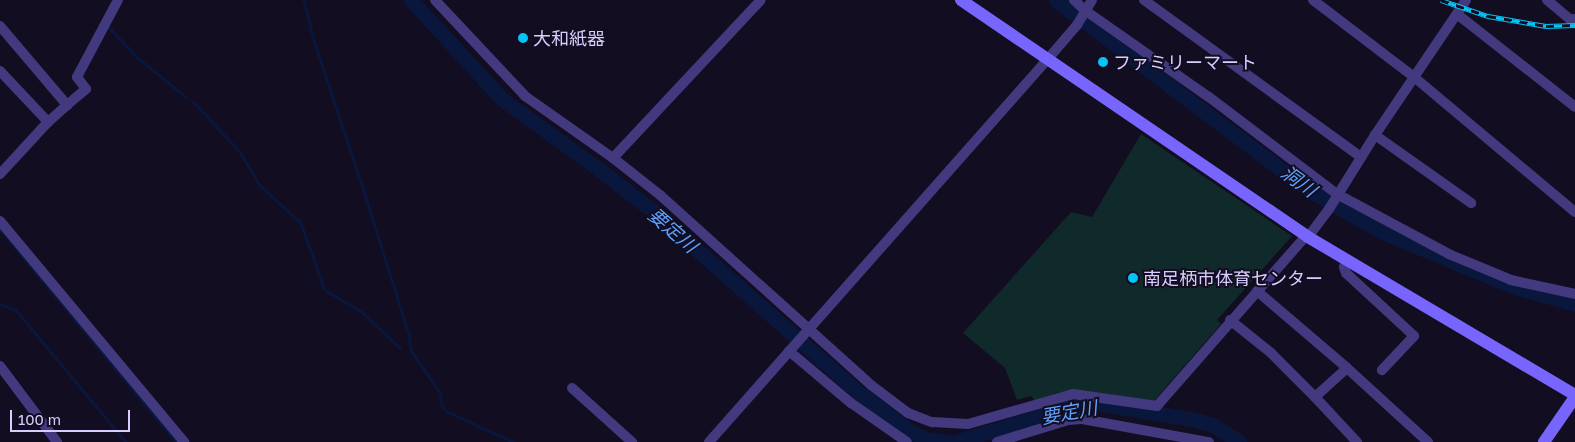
<!DOCTYPE html>
<html>
<head>
<meta charset="utf-8">
<style>
	body { margin:0 }
	#map { position:relative; width:1575px; height:442px; overflow:hidden; background:#120d20; font-family:"Golos Text","Noto Sans JP",sans-serif }
	div>[style] { position:absolute }
	[style*='--x'] { left:calc(var(--x)*1px); top:calc(var(--y)*1px); width:calc(var(--w)*1px); rotate:calc(var(--a)*1deg) }
	.green>* { inset:0; background:#10292a }
	.stream>* { height:2.5px; margin:-1.25px; padding:0 1.25px; transform-origin:1.25px; border-radius:1.25px; background:#0a173d }
	.river>* { height:15px; margin:-7.5px; padding:0 7.5px; transform-origin:7.5px; border-radius:7.5px; background:#0a173d }
	.street>* { height:10px; margin:-5px; padding:0 5px; transform-origin:5px; border-radius:5px; background:#42397f }
	.secondary>* { height:12px; margin:-6px; padding:0 6px; transform-origin:6px; border-radius:6px; background:#7865fd }
	.rail>* { height:4.5px; margin-top:-2.25px; transform-origin:0; background:repeating-linear-gradient(90deg,#120d20 0 8px,#03c5f5 0 16px); box-sizing:border-box; border-block:1px solid #03c5f5 }
	.dots>* { width:14px; height:14px; translate:-50% -50%; box-sizing:border-box; border:2px solid #120d20; border-radius:50% }
	span { translate:-50% -50%; white-space:nowrap; text-align:center; line-height:1.15; -webkit-text-stroke:4px #120d20; paint-order:stroke }
	.poi-label { font-size:18px; color:#d8cdfe }
	.left { translate:0 -50%; text-align:left }
	.water-label { font-size:19px; color:#5da3fd; font-style:italic }
	.scale { position:absolute; left:10px; top:410px; width:120px; height:22px; box-sizing:border-box; border:2px solid #d8cdfe; border-top:0; padding-left:6px; font-size:15px; line-height:18px; white-space:nowrap; color:#d8cdfe; -webkit-text-stroke:4px #120d20; paint-order:stroke }
</style>
</head>
<body>
<div id="map">
	<div class="green">
		<i style="clip-path:polygon(1141px 134px,1292px 236px,1217px 320px,1221px 324px,1152px 403px,1077px 390px,1057px 393px,1035px 401px,1031px 396px,1017px 400px,1005px 368px,963px 333px,1071px 212px,1092px 217px)"></i>
	</div>
	<div class="stream">
		<i style="--x:304;--y:0;--w:41;--a:76"></i>
		<i style="--x:314;--y:40;--w:153;--a:71.7"></i>
		<i style="--x:362;--y:185;--w:156;--a:72.5"></i>
		<i style="--x:409;--y:334;--w:16;--a:83"></i>
		<i style="--x:411;--y:350;--w:53;--a:55.7"></i>
		<i style="--x:441;--y:394;--w:9;--a:90"></i>
		<i style="--x:441;--y:403;--w:9;--a:58"></i>
		<i style="--x:446;--y:411;--w:74;--a:24.8"></i>
		<i style="--x:108;--y:26;--w:44;--a:46.8"></i>
		<i style="--x:138;--y:58;--w:62;--a:39.1"></i>
		<i style="--x:194;--y:102;--w:68;--a:47.4"></i>
		<i style="--x:240;--y:152;--w:39;--a:59"></i>
		<i style="--x:260;--y:185;--w:56;--a:42.8"></i>
		<i style="--x:301;--y:223;--w:71;--a:70.3"></i>
		<i style="--x:325;--y:290;--w:42;--a:30.3"></i>
		<i style="--x:361;--y:311;--w:54;--a:43.5"></i>
		<i style="--x:0;--y:229;--w:276;--a:50.4"></i>
		<i style="--x:0;--y:304;--w:17;--a:21"></i>
		<i style="--x:16;--y:310;--w:172;--a:50.2"></i>
	</div>
	<div class="river">
		<i style="--x:411;--y:0;--w:134;--a:47.4"></i>
		<i style="--x:502;--y:99;--w:121;--a:35.9"></i>
		<i style="--x:600;--y:170;--w:67;--a:37.7"></i>
		<i style="--x:653;--y:211;--w:273;--a:41.4"></i>
		<i style="--x:858;--y:392;--w:69;--a:36.7"></i>
		<i style="--x:913;--y:433;--w:14;--a:25"></i>
		<i style="--x:926;--y:439;--w:23;--a:7"></i>
		<i style="--x:1056;--y:0;--w:296;--a:37"></i>
		<i style="--x:1292;--y:178;--w:29;--a:34"></i>
		<i style="--x:1316;--y:194;--w:76;--a:29.9"></i>
		<i style="--x:1382;--y:232;--w:144;--a:22.5"></i>
		<i style="--x:1515;--y:287;--w:62;--a:15.8"></i>
		<i style="--x:955;--y:442;--w:114;--a:-16.8"></i>
		<i style="--x:1064;--y:409;--w:33;--a:-11"></i>
		<i style="--x:1096;--y:403;--w:96;--a:9.6"></i>
		<i style="--x:1191;--y:419;--w:23;--a:15"></i>
		<i style="--x:1213;--y:425;--w:31;--a:33"></i>
	</div>
	<div class="street">
		<i style="--x:435;--y:0;--w:132;--a:46.8"></i>
		<i style="--x:525;--y:96;--w:108;--a:35.2"></i>
		<i style="--x:613;--y:158;--w:60;--a:38.2"></i>
		<i style="--x:660;--y:195;--w:284;--a:42"></i>
		<i style="--x:871;--y:385;--w:46;--a:37.1"></i>
		<i style="--x:908;--y:413;--w:26;--a:21"></i>
		<i style="--x:932;--y:422;--w:36;--a:3"></i>
		<i style="--x:968;--y:424;--w:109;--a:-15.9"></i>
		<i style="--x:1073;--y:394;--w:85;--a:8.1"></i>
		<i style="--x:1157;--y:406;--w:226;--a:-48.8"></i>
		<i style="--x:1074;--y:0;--w:16;--a:43"></i>
		<i style="--x:1086;--y:11;--w:150;--a:35"></i>
		<i style="--x:1209;--y:97;--w:161;--a:37.2"></i>
		<i style="--x:1337;--y:194;--w:129;--a:28.2"></i>
		<i style="--x:1451;--y:255;--w:65;--a:22.6"></i>
		<i style="--x:1511;--y:280;--w:66;--a:12.3"></i>
		<i style="--x:1144;--y:0;--w:268;--a:35.9"></i>
		<i style="--x:1313;--y:0;--w:127;--a:37.3"></i>
		<i style="--x:1414;--y:77;--w:210;--a:40"></i>
		<i style="--x:1547;--y:0;--w:30;--a:40"></i>
		<i style="--x:1570;--y:19;--w:5;--a:0"></i>
		<i style="--x:1457;--y:14;--w:150;--a:38.2"></i>
		<i style="--x:0;--y:26;--w:104;--a:49.7"></i>
		<i style="--x:67;--y:105;--w:25;--a:138"></i>
		<i style="--x:0;--y:71;--w:70;--a:46.7"></i>
		<i style="--x:48;--y:122;--w:71;--a:132.7"></i>
		<i style="--x:67;--y:105;--w:25;--a:-40"></i>
		<i style="--x:86;--y:89;--w:15;--a:-127"></i>
		<i style="--x:77;--y:77;--w:87;--a:-62"></i>
		<i style="--x:1375;--y:135;--w:118;--a:35.3"></i>
		<i style="--x:613;--y:158;--w:216;--a:-46.9"></i>
		<i style="--x:0;--y:221;--w:288;--a:50.2"></i>
		<i style="--x:1308;--y:237;--w:35;--a:-53"></i>
		<i style="--x:1329;--y:209;--w:87;--a:-58.1"></i>
		<i style="--x:1375;--y:135;--w:163;--a:-56"></i>
		<i style="--x:1347;--y:261;--w:7;--a:117"></i>
		<i style="--x:1344;--y:267;--w:6;--a:72"></i>
		<i style="--x:1346;--y:273;--w:93;--a:42.8"></i>
		<i style="--x:1414;--y:336;--w:47;--a:133.3"></i>
		<i style="--x:1257;--y:291;--w:118;--a:40.5"></i>
		<i style="--x:1347;--y:368;--w:110;--a:42.4"></i>
		<i style="--x:1230;--y:320;--w:53;--a:38.8"></i>
		<i style="--x:1271;--y:353;--w:62;--a:45"></i>
		<i style="--x:1315;--y:397;--w:62;--a:47"></i>
		<i style="--x:789;--y:351;--w:81;--a:40"></i>
		<i style="--x:851;--y:403;--w:68;--a:34.9"></i>
		<i style="--x:0;--y:366;--w:95;--a:53.1"></i>
		<i style="--x:572;--y:388;--w:81;--a:42"></i>
		<i style="--x:1315;--y:397;--w:43;--a:-42.2"></i>
		<i style="--x:709;--y:442;--w:510;--a:-48.5"></i>
		<i style="--x:1047;--y:60;--w:46;--a:-49.4"></i>
		<i style="--x:1077;--y:25;--w:29;--a:-59"></i>
		<i style="--x:997;--y:442;--w:74;--a:-17.2"></i>
		<i style="--x:1068;--y:420;--w:14;--a:-4"></i>
		<i style="--x:1082;--y:419;--w:129;--a:10.3"></i>
	</div>
	<div class="secondary">
		<i style="--x:961;--y:0;--w:420;--a:34.3"></i>
		<i style="--x:1308;--y:237;--w:310;--a:30.6"></i>
		<i style="--x:1544;--y:442;--w:55;--a:-55.4"></i>
	</div>
	<div class="rail">
		<i style="--x:1441;--y:0;--w:50;--a:18.8"></i>
		<i style="--x:1488;--y:16;--w:59;--a:9.8"></i>
		<i style="--x:1546;--y:26;--w:29;--a:-2"></i>
	</div>
	<div class="dots">
		<i style="left:523px;top:38px;background:#03c5f5"></i>
		<i style="left:1103px;top:62px;background:#03c5f5"></i>
		<i style="left:1133px;top:278px;background:#03c5f5"></i>
	</div>
	<div class="poi-label">
		<span class="left" style="left:533px;top:38px">大和紙器</span>
		<span class="left" style="left:1113px;top:62px">ファミリーマート</span>
		<span class="left" style="left:1143px;top:278px">南足柄市体育センター</span>
	</div>
	<div class="water-label">
		<span style="left:1299px;top:181px;rotate:36deg">洞川</span>
		<span style="left:673px;top:230px;rotate:41deg">要定川</span>
		<span style="left:1069px;top:412px;rotate:-10deg">要定川</span>
	</div>
	<div class="scale">100 m</div>
</div>
</body>
</html>
